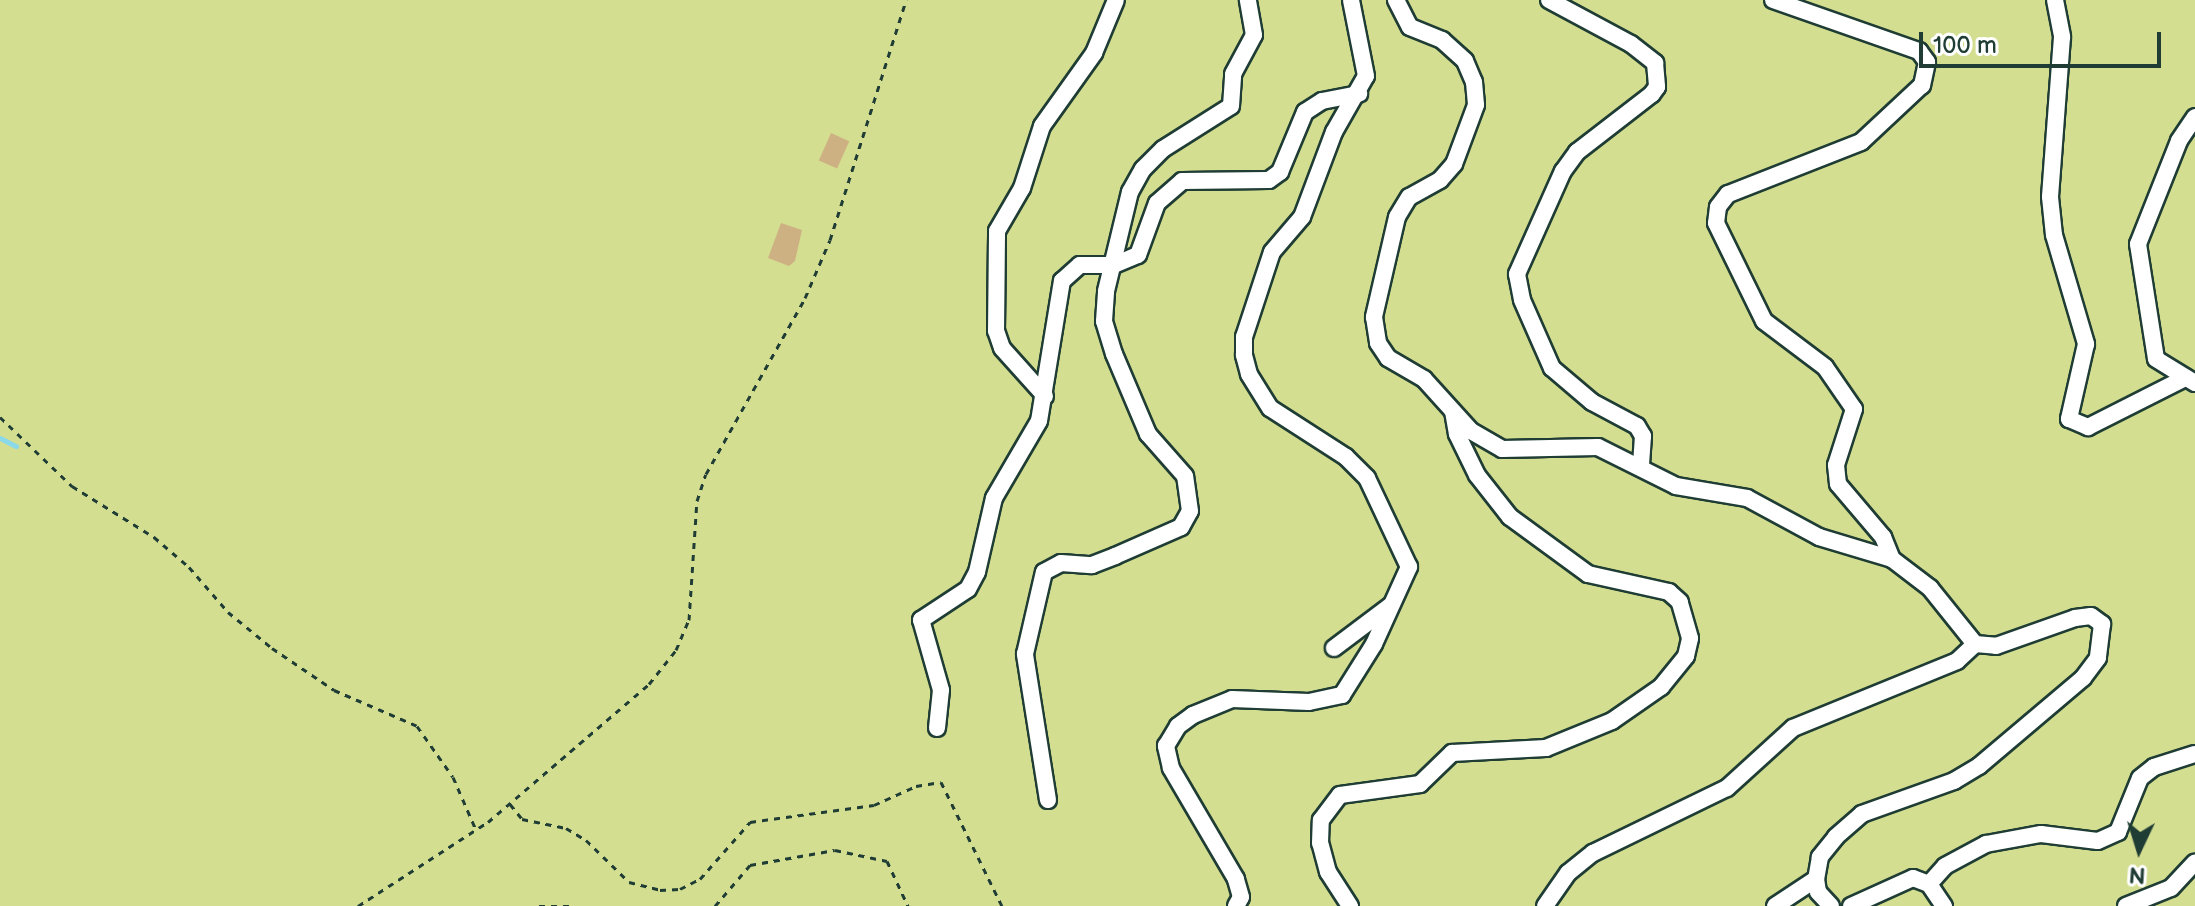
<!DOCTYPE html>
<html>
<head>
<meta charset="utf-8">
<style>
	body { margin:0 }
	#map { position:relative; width:2195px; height:906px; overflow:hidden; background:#f0e8da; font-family:"Balsamiq Sans",sans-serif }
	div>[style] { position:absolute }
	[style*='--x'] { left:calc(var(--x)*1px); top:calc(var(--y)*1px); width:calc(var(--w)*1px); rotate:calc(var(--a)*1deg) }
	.green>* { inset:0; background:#d4de91; transform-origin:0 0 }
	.stream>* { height:5px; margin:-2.5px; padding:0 2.5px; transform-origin:2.5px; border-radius:2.5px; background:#8ad9e8 }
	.building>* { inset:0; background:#ceb183; transform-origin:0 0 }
	.path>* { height:3px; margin-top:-1.5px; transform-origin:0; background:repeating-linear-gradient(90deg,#1f3d34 0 6px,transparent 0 12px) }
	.roads { filter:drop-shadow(2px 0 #1f3d34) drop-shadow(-2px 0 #1f3d34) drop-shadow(0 2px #1f3d34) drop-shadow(0 -2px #1f3d34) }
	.minor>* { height:16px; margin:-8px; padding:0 8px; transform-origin:8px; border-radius:8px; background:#fff }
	span { translate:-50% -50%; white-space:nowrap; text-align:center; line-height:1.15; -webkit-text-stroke:6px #fff; paint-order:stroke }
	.north { position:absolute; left:2099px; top:810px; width:80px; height:80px; -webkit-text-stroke:6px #fff; paint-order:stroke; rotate:184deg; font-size:22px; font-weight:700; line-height:32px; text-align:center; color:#1f3d34 }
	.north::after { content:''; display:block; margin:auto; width:28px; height:36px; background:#1f3d34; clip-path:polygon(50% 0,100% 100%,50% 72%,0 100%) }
	.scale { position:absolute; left:1919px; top:32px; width:242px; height:36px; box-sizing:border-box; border:4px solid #1f3d34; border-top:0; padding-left:10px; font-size:24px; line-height:28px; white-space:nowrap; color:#1f3d34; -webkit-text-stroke:6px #fff; paint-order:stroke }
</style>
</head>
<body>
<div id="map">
	<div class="green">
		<i style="left:0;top:0;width:2195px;height:906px"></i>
	</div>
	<div class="stream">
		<i style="--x:0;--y:438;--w:18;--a:27"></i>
	</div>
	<div class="building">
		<i style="left:831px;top:133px;width:20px;height:30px;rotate:24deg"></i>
		<i style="clip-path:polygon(781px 223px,802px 230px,795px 261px,789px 266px,768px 258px)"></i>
	</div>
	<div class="path">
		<i style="--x:0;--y:417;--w:100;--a:43.8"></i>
		<i style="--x:72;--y:486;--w:97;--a:31.9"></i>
		<i style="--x:154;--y:537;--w:46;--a:40.6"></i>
		<i style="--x:189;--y:567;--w:60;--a:49.1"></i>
		<i style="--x:228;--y:612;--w:57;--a:39.3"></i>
		<i style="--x:272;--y:648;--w:75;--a:34.1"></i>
		<i style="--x:334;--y:690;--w:90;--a:23.4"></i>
		<i style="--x:417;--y:726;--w:62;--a:54.8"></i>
		<i style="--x:453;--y:777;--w:58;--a:66.5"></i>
		<i style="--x:510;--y:804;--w:19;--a:51"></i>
		<i style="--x:522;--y:819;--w:45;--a:11.6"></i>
		<i style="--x:566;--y:828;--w:23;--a:31"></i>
		<i style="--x:586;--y:840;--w:60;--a:44.3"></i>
		<i style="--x:629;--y:882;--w:32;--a:14"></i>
		<i style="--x:660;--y:890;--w:20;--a:-3"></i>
		<i style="--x:680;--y:889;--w:22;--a:-27"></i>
		<i style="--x:700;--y:879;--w:76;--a:-48.7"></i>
		<i style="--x:750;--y:822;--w:125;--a:-7.8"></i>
		<i style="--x:874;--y:805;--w:46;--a:-24.3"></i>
		<i style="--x:916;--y:786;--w:25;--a:-9"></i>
		<i style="--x:941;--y:782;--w:138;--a:63.8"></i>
		<i style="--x:358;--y:906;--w:155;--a:-32.9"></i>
		<i style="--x:488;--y:822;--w:212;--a:-40.6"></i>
		<i style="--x:649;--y:684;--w:43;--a:-51.5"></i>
		<i style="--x:676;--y:650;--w:33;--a:-67"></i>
		<i style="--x:689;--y:620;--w:119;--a:-86.2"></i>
		<i style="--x:697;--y:501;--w:28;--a:-72"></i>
		<i style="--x:706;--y:474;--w:202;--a:-60.6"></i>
		<i style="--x:805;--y:298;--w:63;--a:-66.7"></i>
		<i style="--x:830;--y:240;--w:252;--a:-72.4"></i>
		<i style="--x:539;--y:906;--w:33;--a:0"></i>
		<i style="--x:715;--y:906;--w:54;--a:-49.5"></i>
		<i style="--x:750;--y:865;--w:86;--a:-10"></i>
		<i style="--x:835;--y:850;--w:53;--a:11.9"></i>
		<i style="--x:887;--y:861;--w:50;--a:65"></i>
	</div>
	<div class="roads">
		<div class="minor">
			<i style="--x:1396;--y:0;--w:30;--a:63"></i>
			<i style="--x:1410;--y:27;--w:35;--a:22"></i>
			<i style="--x:1442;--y:40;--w:31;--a:42"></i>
			<i style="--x:1465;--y:61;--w:23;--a:67"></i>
			<i style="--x:1474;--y:82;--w:23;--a:85"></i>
			<i style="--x:1476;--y:105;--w:63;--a:110.4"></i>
			<i style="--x:1454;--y:164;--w:21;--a:131"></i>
			<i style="--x:1440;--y:180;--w:35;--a:151"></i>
			<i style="--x:1409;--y:197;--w:23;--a:121"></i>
			<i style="--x:1397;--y:217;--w:103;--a:103"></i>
			<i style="--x:1374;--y:317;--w:26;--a:81"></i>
			<i style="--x:1378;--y:343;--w:18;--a:56"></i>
			<i style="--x:1388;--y:358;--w:42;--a:30.3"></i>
			<i style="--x:1424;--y:379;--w:70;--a:47.9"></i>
			<i style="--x:1471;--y:431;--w:36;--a:30"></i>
			<i style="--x:1502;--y:449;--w:96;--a:-1.2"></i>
			<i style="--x:1598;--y:447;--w:87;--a:26.6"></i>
			<i style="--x:1676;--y:486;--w:72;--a:9.6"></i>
			<i style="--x:1747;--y:498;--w:82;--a:28.4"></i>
			<i style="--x:1819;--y:537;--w:76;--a:16.8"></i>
			<i style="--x:1892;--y:559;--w:48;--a:37.3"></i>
			<i style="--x:1930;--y:588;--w:72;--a:51.2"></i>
			<i style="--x:1975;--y:644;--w:21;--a:5"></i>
			<i style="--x:1996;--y:646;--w:84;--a:-19.5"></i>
			<i style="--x:2075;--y:618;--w:16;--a:-7"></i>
			<i style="--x:2091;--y:616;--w:14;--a:36"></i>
			<i style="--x:2102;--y:624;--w:34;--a:97"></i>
			<i style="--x:2098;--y:658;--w:25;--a:127"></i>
			<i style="--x:2083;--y:678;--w:136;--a:139.8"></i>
			<i style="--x:1979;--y:766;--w:29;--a:149"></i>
			<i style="--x:1954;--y:781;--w:98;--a:160.3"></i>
			<i style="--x:1862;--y:814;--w:35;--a:139"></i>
			<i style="--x:1836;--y:837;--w:26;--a:129"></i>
			<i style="--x:1820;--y:857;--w:22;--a:100"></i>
			<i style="--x:1816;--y:879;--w:13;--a:81"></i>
			<i style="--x:1818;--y:892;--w:19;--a:47"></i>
			<i style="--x:1549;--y:0;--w:93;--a:28.2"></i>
			<i style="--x:1631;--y:44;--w:31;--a:38"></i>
			<i style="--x:1655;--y:63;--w:24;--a:85"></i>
			<i style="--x:1657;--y:87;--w:9;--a:126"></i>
			<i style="--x:1652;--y:94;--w:95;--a:142.3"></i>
			<i style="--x:1577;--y:152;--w:24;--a:126"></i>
			<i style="--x:1563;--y:171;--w:113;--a:114.1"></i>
			<i style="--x:1517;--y:274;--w:26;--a:79"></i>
			<i style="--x:1522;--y:300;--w:74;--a:66.2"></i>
			<i style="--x:1552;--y:368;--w:52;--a:40.4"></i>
			<i style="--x:1592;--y:402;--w:51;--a:28.1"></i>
			<i style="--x:1637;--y:426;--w:12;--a:59"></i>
			<i style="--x:1643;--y:436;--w:31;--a:94"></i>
			<i style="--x:1773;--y:0;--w:155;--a:19.3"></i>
			<i style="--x:1919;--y:51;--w:14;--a:54"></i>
			<i style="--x:1927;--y:62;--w:24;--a:102"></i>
			<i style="--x:1922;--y:85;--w:83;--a:136.9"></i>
			<i style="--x:1861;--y:142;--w:143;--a:158.6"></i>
			<i style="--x:1728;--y:194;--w:16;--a:128"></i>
			<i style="--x:1718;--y:207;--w:16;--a:97"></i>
			<i style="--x:1716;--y:223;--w:109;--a:63.9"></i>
			<i style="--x:1764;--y:321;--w:76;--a:37"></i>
			<i style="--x:1825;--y:367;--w:51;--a:55.4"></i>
			<i style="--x:1854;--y:409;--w:59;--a:107.8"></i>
			<i style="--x:1836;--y:465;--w:19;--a:84"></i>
			<i style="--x:1838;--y:484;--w:70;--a:49.7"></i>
			<i style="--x:1883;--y:537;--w:24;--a:68"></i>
			<i style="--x:2055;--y:0;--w:38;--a:79"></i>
			<i style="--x:2062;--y:37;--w:160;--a:94.3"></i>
			<i style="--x:2050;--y:197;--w:38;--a:84"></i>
			<i style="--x:2054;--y:235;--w:114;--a:73.6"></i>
			<i style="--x:2086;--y:344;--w:77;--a:102.8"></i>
			<i style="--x:2069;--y:419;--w:21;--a:23"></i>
			<i style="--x:2088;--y:427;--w:109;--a:-26.8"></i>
			<i style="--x:2195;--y:117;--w:29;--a:124"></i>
			<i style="--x:2179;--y:141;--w:111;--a:111.7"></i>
			<i style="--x:2138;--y:244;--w:116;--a:81.1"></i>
			<i style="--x:2156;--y:359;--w:46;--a:31.6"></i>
			<i style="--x:1045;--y:396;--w:64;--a:-131.9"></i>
			<i style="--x:1002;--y:348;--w:18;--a:-109"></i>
			<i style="--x:996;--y:331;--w:100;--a:-89.4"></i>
			<i style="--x:997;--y:231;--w:50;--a:-59.8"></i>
			<i style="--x:1022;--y:188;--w:65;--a:-72.1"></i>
			<i style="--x:1042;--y:126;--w:90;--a:-54.5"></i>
			<i style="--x:1094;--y:53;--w:57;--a:-67.5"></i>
			<i style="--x:1334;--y:648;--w:70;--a:-36.9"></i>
			<i style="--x:937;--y:728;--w:38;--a:-84"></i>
			<i style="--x:941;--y:690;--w:73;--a:-105.9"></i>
			<i style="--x:921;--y:620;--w:56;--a:-33.4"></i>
			<i style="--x:968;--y:589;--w:19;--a:-62"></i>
			<i style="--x:977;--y:572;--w:76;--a:-77.1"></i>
			<i style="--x:994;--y:498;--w:89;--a:-59.7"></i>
			<i style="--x:1039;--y:421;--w:142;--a:-80.7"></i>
			<i style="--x:1062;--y:281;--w:24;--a:-42"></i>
			<i style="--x:1080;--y:265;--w:34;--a:0"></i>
			<i style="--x:1114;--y:265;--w:26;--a:-23"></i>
			<i style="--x:1138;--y:255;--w:55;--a:-69.9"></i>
			<i style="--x:1157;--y:203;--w:33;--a:-41"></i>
			<i style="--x:1182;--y:181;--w:87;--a:-0.7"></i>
			<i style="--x:1269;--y:180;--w:14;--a:-36"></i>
			<i style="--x:1280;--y:172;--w:65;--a:-67.4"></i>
			<i style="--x:1305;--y:112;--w:20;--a:-33"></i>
			<i style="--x:1322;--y:101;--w:38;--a:-11"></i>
			<i style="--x:1048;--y:800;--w:148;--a:-99"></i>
			<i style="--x:1025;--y:654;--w:84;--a:-77"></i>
			<i style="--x:1044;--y:572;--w:19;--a:-28"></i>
			<i style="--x:1061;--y:563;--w:31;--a:4"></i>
			<i style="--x:1092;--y:565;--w:25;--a:-21"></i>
			<i style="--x:1115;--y:556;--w:72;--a:-23.7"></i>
			<i style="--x:1181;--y:527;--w:18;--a:-61"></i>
			<i style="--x:1190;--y:511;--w:35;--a:-98"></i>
			<i style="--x:1185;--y:476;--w:56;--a:-131.4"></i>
			<i style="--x:1148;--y:434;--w:87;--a:-113"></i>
			<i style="--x:1114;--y:354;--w:34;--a:-107"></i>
			<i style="--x:1104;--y:321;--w:30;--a:-86"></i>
			<i style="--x:1106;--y:291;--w:102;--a:-76.4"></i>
			<i style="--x:1130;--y:192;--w:26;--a:-61"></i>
			<i style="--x:1143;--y:169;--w:28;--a:-45"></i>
			<i style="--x:1163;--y:149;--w:80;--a:-32.3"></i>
			<i style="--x:1231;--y:106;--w:32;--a:-86"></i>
			<i style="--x:1233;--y:74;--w:44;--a:-61.7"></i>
			<i style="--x:1254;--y:35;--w:36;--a:-100"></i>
			<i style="--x:1929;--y:884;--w:24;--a:-48"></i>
			<i style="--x:1945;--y:866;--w:47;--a:-28.2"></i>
			<i style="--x:1986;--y:844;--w:56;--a:-10.3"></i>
			<i style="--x:2041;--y:834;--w:57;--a:7"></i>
			<i style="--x:2098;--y:841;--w:22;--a:-24"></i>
			<i style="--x:2118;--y:832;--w:58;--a:-67.8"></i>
			<i style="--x:2140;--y:778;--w:18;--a:-38"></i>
			<i style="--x:2154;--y:767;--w:43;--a:-17.6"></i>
			<i style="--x:1236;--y:906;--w:10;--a:-61"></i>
			<i style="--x:1241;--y:897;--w:19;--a:-106"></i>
			<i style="--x:1236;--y:879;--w:129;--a:-120.4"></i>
			<i style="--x:1171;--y:768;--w:23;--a:-103"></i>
			<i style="--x:1166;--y:746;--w:23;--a:-59"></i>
			<i style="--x:1178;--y:726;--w:19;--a:-36"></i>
			<i style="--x:1193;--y:715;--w:42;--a:-22.3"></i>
			<i style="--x:1232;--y:699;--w:77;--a:2.2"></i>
			<i style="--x:1309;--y:702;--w:34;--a:-12"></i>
			<i style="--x:1342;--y:695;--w:60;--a:-57.9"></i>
			<i style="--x:1374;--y:644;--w:85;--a:-65.6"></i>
			<i style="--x:1409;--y:567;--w:98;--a:-115.3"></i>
			<i style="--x:1367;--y:478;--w:30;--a:-135"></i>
			<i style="--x:1346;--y:457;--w:90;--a:-147.2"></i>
			<i style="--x:1270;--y:408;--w:40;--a:-122"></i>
			<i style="--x:1249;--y:374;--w:20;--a:-105"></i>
			<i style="--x:1244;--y:355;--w:18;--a:-90"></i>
			<i style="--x:1244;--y:337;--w:89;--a:-71.8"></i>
			<i style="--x:1272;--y:252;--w:46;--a:-49.4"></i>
			<i style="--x:1302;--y:217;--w:91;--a:-69.4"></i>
			<i style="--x:1334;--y:132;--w:64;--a:-60.3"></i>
			<i style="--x:1366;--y:76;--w:77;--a:-101.2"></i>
			<i style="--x:1350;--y:906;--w:40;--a:-122.9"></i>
			<i style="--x:1328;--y:872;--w:30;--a:-105"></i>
			<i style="--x:1320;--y:843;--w:23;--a:-88"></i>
			<i style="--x:1321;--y:820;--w:31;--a:-53"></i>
			<i style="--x:1340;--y:795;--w:81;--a:-7.8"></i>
			<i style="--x:1420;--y:784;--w:45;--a:-44.1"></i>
			<i style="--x:1452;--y:753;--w:94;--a:-3"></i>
			<i style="--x:1546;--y:748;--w:71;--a:-22.2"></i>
			<i style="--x:1612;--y:721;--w:60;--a:-34.8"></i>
			<i style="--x:1661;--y:687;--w:40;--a:-51"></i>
			<i style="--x:1686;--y:656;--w:18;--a:-77"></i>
			<i style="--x:1690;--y:638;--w:37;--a:-106"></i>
			<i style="--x:1680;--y:602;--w:15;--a:-138"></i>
			<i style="--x:1669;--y:592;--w:83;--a:-167.5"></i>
			<i style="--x:1588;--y:574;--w:97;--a:-143.8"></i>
			<i style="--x:1510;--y:517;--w:53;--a:-128.2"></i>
			<i style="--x:1477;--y:475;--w:46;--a:-116"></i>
			<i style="--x:1457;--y:434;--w:22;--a:-100"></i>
			<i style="--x:1545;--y:906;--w:40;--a:-55.1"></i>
			<i style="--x:1568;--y:873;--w:32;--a:-39"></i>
			<i style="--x:1593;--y:853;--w:149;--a:-25.9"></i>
			<i style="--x:1727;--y:788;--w:89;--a:-42.3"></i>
			<i style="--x:1793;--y:728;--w:177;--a:-22.2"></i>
			<i style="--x:1957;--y:661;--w:25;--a:-43"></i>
			<i style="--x:1775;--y:906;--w:49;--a:-33.4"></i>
			<i style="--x:1851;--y:906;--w:68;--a:-24.3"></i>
			<i style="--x:1913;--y:878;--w:17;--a:21"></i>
			<i style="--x:1929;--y:884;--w:27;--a:56"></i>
			<i style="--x:2126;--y:906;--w:48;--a:-21.8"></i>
			<i style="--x:2171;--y:888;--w:35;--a:-47"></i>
		</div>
	</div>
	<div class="north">N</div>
	<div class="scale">100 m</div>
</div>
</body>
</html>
